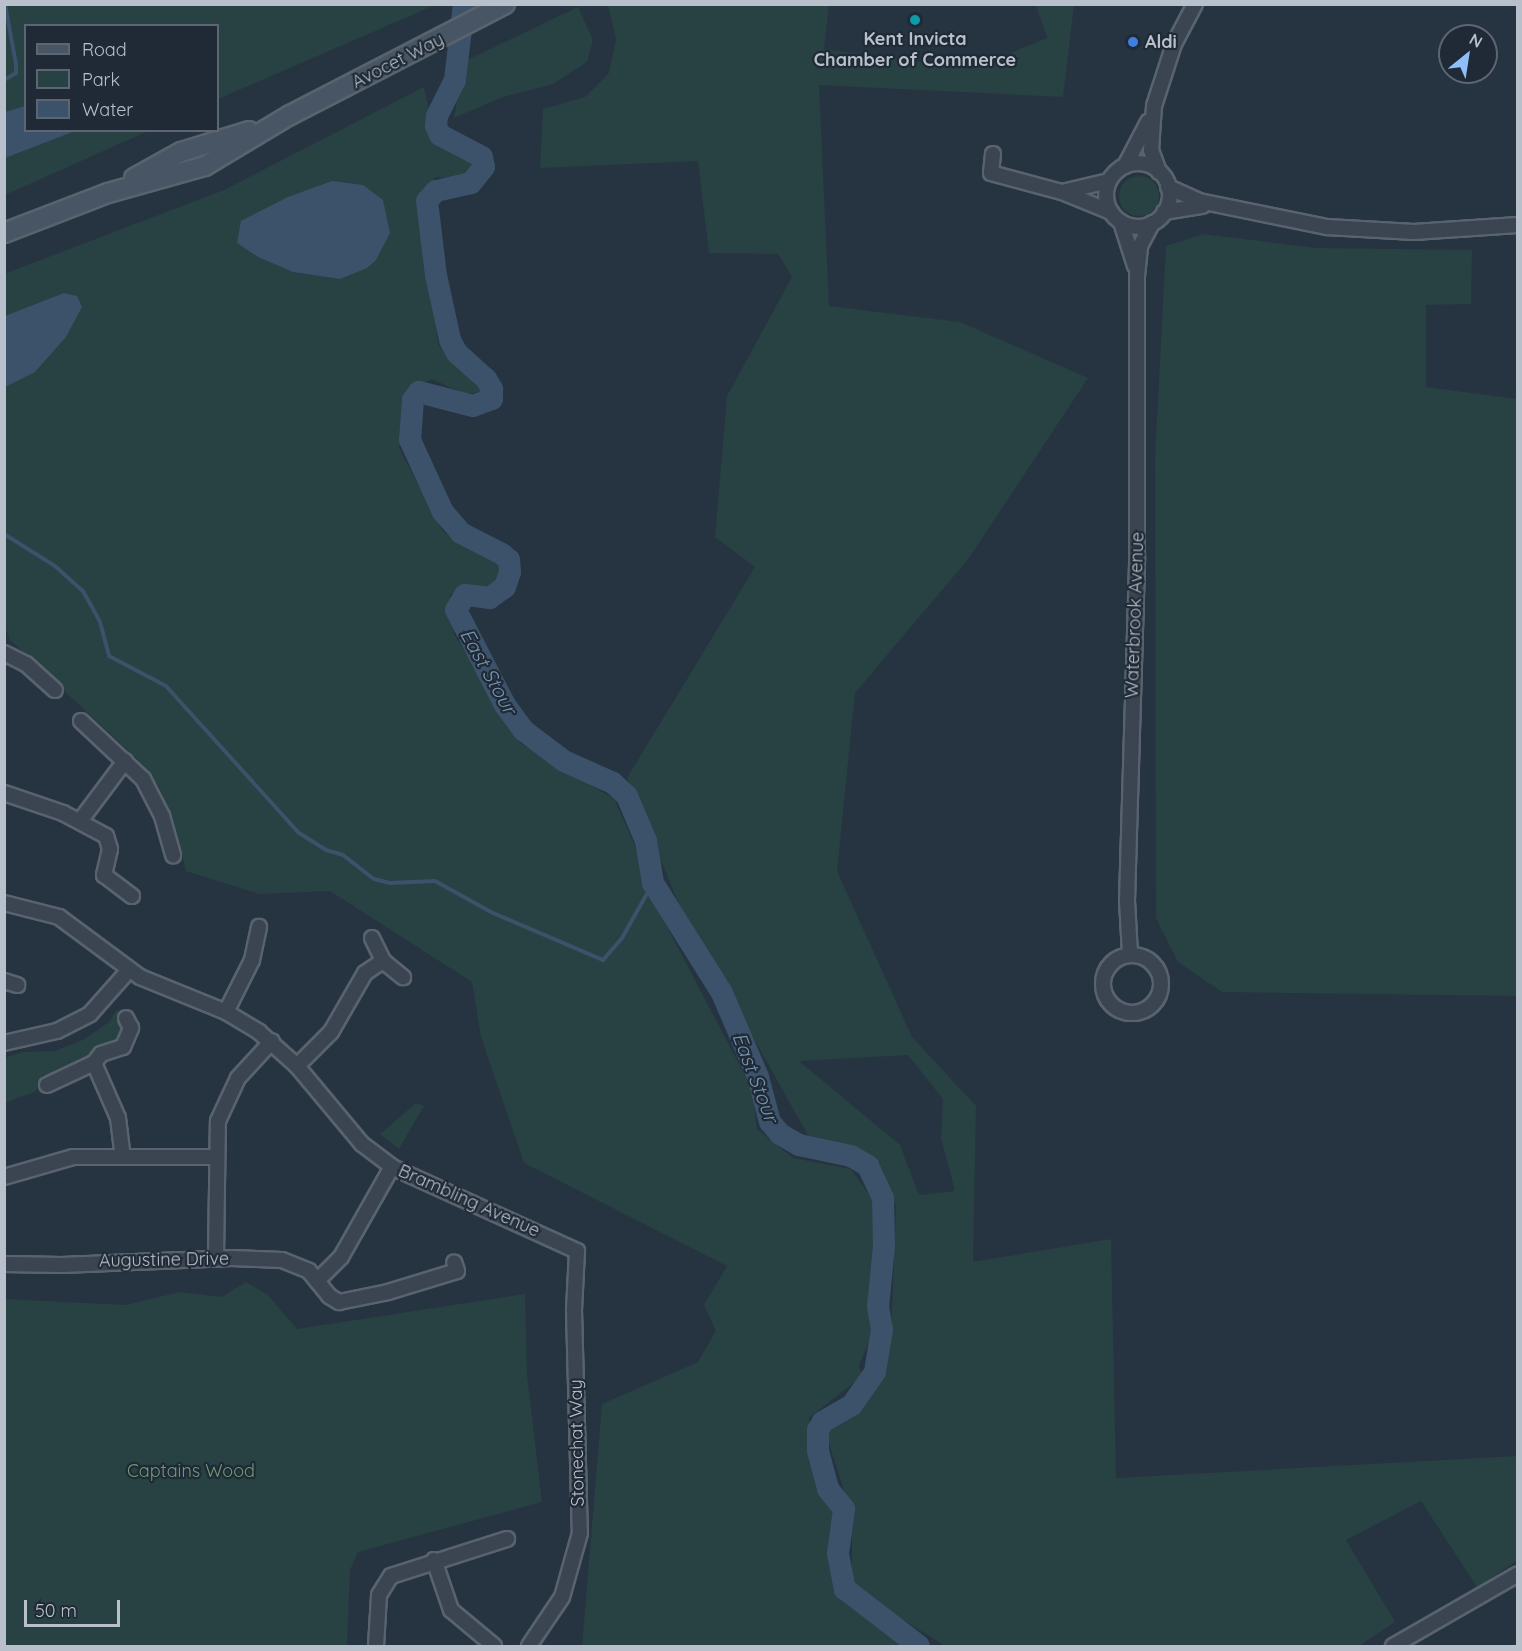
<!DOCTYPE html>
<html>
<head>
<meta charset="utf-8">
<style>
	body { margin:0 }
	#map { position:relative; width:1522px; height:1651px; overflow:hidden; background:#263441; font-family:Quicksand,sans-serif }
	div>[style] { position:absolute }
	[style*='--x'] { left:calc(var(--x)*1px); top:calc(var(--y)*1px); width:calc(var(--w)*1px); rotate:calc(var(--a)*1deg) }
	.green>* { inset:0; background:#284142 }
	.round { border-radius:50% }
	.water>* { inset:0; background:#3b526a }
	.stream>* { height:4px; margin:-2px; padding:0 2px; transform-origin:2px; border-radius:2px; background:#3b526a }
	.river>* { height:22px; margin:-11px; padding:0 11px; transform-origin:11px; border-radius:11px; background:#3b526a }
	.roads { filter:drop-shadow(2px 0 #58636e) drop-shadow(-2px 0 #58636e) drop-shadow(0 2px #58636e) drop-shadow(0 -2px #58636e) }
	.street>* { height:14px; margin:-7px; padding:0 7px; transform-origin:7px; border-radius:7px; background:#3a4551 }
	.street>.ring { margin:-7px; padding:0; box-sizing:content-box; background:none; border:14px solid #3a4551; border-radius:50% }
	.secondary>* { height:18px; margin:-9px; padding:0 9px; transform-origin:9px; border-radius:9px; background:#485564 }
	.dots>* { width:16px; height:16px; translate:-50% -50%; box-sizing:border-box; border:3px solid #1f2a36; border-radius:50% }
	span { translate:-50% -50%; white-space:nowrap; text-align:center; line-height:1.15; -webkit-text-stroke:4.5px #1f2a36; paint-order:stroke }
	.poi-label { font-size:18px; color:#b7c0cb; font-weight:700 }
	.left { translate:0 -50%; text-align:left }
	.street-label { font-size:18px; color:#b7c0cb }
	.park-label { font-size:18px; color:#6e9c75 }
	.water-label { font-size:20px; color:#7793ae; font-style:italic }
	.frame { position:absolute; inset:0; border:6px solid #b7c0cb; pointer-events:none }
	.legend { position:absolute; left:24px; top:24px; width:195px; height:108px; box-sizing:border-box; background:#1f2a36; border:2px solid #5c6672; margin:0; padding:8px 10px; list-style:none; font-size:18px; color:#b7c0cb }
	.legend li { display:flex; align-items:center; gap:12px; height:30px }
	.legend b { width:30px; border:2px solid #5c6672 }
	.north { position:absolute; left:1438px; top:24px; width:60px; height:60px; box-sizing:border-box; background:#1f2a36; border:2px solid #5c6672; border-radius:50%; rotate:30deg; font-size:16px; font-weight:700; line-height:24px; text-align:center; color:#b7c0cb }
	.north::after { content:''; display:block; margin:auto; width:21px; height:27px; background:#8fbff9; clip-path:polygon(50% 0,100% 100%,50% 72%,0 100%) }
	.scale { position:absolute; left:24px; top:1600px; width:96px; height:27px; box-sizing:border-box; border:3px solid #b7c0cb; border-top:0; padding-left:8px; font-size:18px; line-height:21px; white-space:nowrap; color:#b7c0cb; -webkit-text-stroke:4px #1f2a36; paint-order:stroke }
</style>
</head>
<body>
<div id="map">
	<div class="green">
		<i style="clip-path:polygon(4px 5px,435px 5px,218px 99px,218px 26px,26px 26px,26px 130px,148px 131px,5px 195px)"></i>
		<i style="clip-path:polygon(evenodd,608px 5px,829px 5px,824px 49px,972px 69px,1047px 38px,1036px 5px,1074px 5px,1063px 97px,819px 85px,829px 306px,960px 322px,1088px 378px,969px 558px,855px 693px,837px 871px,912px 1037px,976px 1106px,973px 1262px,1111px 1239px,1116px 1478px,1517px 1456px,1517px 1561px,1477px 1587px,1421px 1501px,1346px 1540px,1395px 1622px,1359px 1646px,945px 1646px,852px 1588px,852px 1514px,826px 1435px,881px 1379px,891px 1335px,896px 1206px,859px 1150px,810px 1139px,679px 904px,627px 778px,755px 567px,715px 537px,727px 396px,792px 277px,778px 254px,709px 253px,698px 161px,540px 168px,543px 109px,585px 97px,609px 73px,616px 39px,608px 5px,908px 1055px,943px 1099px,941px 1138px,955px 1191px,919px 1195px,900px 1145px,799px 1061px,908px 1055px)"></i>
		<i style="clip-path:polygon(578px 7px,593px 40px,587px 62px,553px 84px,503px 97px,454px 118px,463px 62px)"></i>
		<i style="clip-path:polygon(424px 87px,436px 143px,477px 166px,464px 179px,436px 177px,419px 195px,438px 344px,482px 392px,464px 394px,432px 379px,410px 390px,399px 448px,443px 532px,501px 563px,496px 583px,487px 591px,465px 584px,450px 595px,454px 634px,520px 743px,614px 799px,640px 857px,652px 898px,752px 1089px,757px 1129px,793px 1158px,851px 1169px,874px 1202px,875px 1329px,859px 1365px,862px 1376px,809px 1418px,819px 1488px,833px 1509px,830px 1563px,842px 1600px,910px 1646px,582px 1646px,602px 1404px,698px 1362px,716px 1331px,704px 1305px,727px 1266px,524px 1163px,481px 1037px,472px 982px,330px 891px,259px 894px,186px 871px,177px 834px,159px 787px,135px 757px,10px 640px,4px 624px,4px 274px,224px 190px)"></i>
		<i class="round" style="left:1119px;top:176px;width:40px;height:40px"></i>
		<i style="clip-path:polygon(1203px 234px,1317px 248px,1472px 250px,1471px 304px,1426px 305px,1426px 387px,1517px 399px,1517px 996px,1222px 992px,1178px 962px,1156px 918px,1155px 457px,1166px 246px)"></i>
		<i style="clip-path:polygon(117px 1009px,126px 1036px,121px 1042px,116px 1040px,93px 1049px,88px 1060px,85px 1057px,72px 1063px,56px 1077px,42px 1075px,41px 1085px,34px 1092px,5px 1103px,4px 1058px,22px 1052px,55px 1051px,85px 1039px,109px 1022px)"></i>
		<i style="clip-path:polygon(416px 1103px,424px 1106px,399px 1149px,380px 1134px)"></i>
		<i style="clip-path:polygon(246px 1282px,268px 1295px,297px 1329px,525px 1294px,527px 1375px,542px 1502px,358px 1552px,350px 1570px,347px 1646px,5px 1646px,5px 1299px,125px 1305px,180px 1292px,221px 1297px)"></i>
	</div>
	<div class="water">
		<i style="clip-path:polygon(25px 106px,26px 130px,75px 131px,5px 158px,5px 112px)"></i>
		<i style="clip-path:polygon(332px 181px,363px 185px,383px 200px,390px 233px,376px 260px,367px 268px,340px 279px,293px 272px,258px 257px,237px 243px,241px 221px,288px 197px)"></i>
		<i style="clip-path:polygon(64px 293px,77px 296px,82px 307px,66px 337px,35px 372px,5px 387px,5px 316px)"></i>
	</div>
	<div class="stream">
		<i style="--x:4;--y:80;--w:14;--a:-30"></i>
		<i style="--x:16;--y:73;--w:9;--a:-90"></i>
		<i style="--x:16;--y:64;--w:61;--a:-100.4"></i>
		<i style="--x:4;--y:534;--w:60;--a:32.1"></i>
		<i style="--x:55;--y:566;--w:38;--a:42"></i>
		<i style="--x:83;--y:591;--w:35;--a:61"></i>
		<i style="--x:100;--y:622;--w:35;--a:75"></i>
		<i style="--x:109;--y:656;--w:64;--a:27.8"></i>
		<i style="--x:166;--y:686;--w:198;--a:47.9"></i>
		<i style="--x:299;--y:833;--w:32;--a:32"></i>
		<i style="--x:326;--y:850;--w:18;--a:16"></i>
		<i style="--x:343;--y:855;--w:39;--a:38"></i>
		<i style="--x:374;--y:879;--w:16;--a:14"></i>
		<i style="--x:390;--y:883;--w:45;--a:-2.5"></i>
		<i style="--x:435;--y:881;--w:66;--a:28.9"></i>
		<i style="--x:493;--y:913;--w:120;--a:23.1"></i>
		<i style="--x:603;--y:960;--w:29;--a:-49"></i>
		<i style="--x:622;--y:938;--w:63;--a:-60.6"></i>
	</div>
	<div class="river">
		<i style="--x:464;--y:4;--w:77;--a:96.8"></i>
		<i style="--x:455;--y:80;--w:40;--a:116.6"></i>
		<i style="--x:437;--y:116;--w:10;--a:96"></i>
		<i style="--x:436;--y:126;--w:10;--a:66"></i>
		<i style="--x:440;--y:135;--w:47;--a:27.6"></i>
		<i style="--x:482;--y:157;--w:10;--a:79"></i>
		<i style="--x:484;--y:167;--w:21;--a:129"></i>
		<i style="--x:471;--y:183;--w:36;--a:167"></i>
		<i style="--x:436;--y:191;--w:13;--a:132"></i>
		<i style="--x:427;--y:201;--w:75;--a:83.1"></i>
		<i style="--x:436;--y:275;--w:66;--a:77.8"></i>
		<i style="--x:450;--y:340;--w:15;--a:62"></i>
		<i style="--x:457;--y:353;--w:39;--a:42"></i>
		<i style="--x:486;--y:379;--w:12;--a:59"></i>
		<i style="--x:492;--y:389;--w:10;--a:90"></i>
		<i style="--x:492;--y:399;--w:20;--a:160"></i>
		<i style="--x:473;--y:406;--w:56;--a:-165.5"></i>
		<i style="--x:419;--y:392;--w:10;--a:127"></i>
		<i style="--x:413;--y:400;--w:40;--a:94.3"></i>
		<i style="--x:410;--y:440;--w:79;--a:65.4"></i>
		<i style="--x:443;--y:512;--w:28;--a:49"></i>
		<i style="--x:461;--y:533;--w:46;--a:27.1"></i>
		<i style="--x:502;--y:554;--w:9;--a:41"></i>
		<i style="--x:509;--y:560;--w:12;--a:85"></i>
		<i style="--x:510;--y:572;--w:16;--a:108"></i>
		<i style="--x:505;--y:587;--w:19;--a:144"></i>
		<i style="--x:490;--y:598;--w:25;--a:-173"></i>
		<i style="--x:465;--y:595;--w:17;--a:121"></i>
		<i style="--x:456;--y:610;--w:107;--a:62.7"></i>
		<i style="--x:505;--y:705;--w:31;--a:54"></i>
		<i style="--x:523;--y:730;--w:51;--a:37.1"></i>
		<i style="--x:564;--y:761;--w:54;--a:24.2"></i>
		<i style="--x:613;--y:783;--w:19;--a:43"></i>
		<i style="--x:627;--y:796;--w:49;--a:67.1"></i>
		<i style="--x:646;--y:841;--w:43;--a:80.5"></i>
		<i style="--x:653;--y:883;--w:130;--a:57.9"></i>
		<i style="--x:722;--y:993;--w:91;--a:66.8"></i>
		<i style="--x:758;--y:1077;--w:47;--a:75.1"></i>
		<i style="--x:770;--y:1122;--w:16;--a:50"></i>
		<i style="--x:780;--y:1134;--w:22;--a:30"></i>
		<i style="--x:799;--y:1145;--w:53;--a:11.9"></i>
		<i style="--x:851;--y:1156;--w:20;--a:30"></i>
		<i style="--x:868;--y:1166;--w:35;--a:65"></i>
		<i style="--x:883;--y:1198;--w:48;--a:88.8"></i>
		<i style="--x:884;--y:1246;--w:61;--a:95.6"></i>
		<i style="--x:878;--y:1307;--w:23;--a:80"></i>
		<i style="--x:882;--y:1330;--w:43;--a:99.5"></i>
		<i style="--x:875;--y:1372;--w:40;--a:124.9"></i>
		<i style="--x:852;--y:1405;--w:34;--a:150"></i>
		<i style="--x:823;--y:1422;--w:9;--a:122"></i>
		<i style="--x:818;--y:1430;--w:21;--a:90"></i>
		<i style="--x:818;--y:1451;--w:39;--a:75"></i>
		<i style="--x:828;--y:1489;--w:26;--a:51"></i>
		<i style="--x:844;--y:1509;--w:45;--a:97.6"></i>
		<i style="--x:838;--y:1554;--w:36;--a:79"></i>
		<i style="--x:845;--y:1589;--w:93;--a:37.6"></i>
	</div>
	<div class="roads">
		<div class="street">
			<i style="--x:993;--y:154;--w:19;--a:96"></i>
			<i style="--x:991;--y:173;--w:73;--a:15"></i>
			<i style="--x:1062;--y:192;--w:53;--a:22.2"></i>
			<i class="ring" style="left:1106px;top:163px;width:50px;height:50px"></i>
			<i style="--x:1125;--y:166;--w:50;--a:-62.4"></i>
			<i style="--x:1159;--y:172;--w:23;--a:-110"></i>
			<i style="--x:1151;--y:150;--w:44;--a:-86.1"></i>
			<i style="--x:1154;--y:106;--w:65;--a:-72.1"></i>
			<i style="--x:1174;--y:44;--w:45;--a:-62.3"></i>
			<i style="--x:1168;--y:187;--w:34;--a:24"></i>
			<i style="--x:1199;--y:201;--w:131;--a:11.5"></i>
			<i style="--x:1327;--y:227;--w:87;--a:3.3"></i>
			<i style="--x:1414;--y:232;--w:104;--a:-3.9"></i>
			<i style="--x:1062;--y:192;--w:48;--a:-13.2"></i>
			<i style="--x:1164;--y:212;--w:39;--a:-9"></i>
			<i style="--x:1121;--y:222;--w:46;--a:72.3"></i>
			<i style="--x:4;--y:653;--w:25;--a:27"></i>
			<i style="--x:26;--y:664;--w:39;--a:42"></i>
			<i style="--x:81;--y:721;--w:85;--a:43.1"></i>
			<i style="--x:143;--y:779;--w:42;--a:62.8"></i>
			<i style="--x:162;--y:816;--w:41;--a:74.2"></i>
			<i style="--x:4;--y:793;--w:62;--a:18.7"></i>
			<i style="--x:63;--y:813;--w:49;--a:28.1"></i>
			<i style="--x:106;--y:836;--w:14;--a:73"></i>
			<i style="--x:110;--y:849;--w:27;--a:103"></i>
			<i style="--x:104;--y:875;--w:35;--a:37"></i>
			<i style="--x:80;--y:821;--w:75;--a:-53.1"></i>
			<i style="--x:4;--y:903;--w:57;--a:14.3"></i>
			<i style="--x:59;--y:917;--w:101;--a:36.5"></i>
			<i style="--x:140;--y:977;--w:93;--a:22.1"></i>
			<i style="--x:226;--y:1012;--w:39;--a:31"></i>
			<i style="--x:259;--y:1032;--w:51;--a:41.8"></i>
			<i style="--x:297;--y:1066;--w:102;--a:50.2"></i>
			<i style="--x:362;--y:1144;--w:38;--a:37"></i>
			<i style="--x:392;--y:1167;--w:203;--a:24.4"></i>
			<i style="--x:577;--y:1251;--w:59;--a:92.9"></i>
			<i style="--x:574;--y:1310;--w:223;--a:88.5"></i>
			<i style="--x:580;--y:1533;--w:66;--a:105.7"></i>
			<i style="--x:562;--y:1597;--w:59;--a:124"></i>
			<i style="--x:372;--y:938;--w:25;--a:64"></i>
			<i style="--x:383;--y:961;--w:26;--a:39"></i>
			<i style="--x:1130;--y:954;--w:53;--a:-93.2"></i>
			<i style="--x:1127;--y:901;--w:345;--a:-88.3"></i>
			<i style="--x:1137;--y:556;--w:280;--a:-90"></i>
			<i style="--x:1137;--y:276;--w:30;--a:-84"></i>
			<i style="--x:1140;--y:246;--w:26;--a:-62"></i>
			<i class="ring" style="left:1103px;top:955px;width:44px;height:44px"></i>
			<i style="--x:4;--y:981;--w:14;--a:17"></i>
			<i style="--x:226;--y:1012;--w:58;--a:-63.4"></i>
			<i style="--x:252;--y:960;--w:34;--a:-78"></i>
			<i style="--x:4;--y:1043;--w:54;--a:-12.8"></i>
			<i style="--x:57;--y:1031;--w:37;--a:-27"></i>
			<i style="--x:90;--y:1014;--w:59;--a:-48.4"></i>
			<i style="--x:94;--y:1063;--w:60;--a:66.4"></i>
			<i style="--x:118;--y:1118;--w:38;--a:83"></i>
			<i style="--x:297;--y:1066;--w:48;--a:-45"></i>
			<i style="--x:331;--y:1032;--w:68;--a:-60"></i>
			<i style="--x:365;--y:973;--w:22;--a:-34"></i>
			<i style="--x:47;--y:1085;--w:52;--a:-25.1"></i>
			<i style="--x:94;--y:1063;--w:11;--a:-52"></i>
			<i style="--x:101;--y:1054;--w:23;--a:-18"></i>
			<i style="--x:123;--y:1047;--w:21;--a:-67"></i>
			<i style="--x:131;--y:1028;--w:11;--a:-117"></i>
			<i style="--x:4;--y:1177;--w:72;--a:-16.2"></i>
			<i style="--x:73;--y:1157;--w:142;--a:0"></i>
			<i style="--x:216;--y:1258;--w:137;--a:-89.2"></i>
			<i style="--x:218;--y:1121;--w:47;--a:-65.1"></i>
			<i style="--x:238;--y:1078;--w:50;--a:-47.4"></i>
			<i style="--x:4;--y:1264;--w:58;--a:1"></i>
			<i style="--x:62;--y:1265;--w:170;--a:-2.4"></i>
			<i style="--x:232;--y:1258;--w:50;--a:2.3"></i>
			<i style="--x:282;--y:1260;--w:29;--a:22"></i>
			<i style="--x:309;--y:1271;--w:32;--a:51"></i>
			<i style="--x:329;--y:1296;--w:12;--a:31"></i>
			<i style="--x:339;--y:1302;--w:50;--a:-11.5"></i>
			<i style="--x:388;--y:1292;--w:72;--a:-16.9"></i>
			<i style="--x:457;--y:1271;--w:9;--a:-108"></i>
			<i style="--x:317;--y:1281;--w:34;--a:-45"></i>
			<i style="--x:341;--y:1257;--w:103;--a:-60.5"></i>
			<i style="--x:434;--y:1560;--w:53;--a:71.2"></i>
			<i style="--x:451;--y:1610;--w:56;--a:39.9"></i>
			<i style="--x:376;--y:1646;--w:51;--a:-86.6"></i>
			<i style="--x:379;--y:1595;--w:22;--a:-58"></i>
			<i style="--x:391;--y:1576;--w:122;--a:-17.7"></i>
			<i style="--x:1393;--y:1646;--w:144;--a:-29.9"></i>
		</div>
		<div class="secondary">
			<i style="--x:134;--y:178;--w:54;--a:-29"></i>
			<i style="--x:181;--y:152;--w:71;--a:-17.2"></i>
			<i style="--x:4;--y:233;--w:111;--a:-21"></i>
			<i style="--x:108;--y:193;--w:101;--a:-15.6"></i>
			<i style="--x:205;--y:166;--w:99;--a:-31"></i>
			<i style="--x:290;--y:115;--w:242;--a:-27.3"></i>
		</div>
	</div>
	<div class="dots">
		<i style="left:915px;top:20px;background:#0f9aa8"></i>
		<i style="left:1133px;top:42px;background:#3f7fe0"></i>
	</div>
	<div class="poi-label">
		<span style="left:915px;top:50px">Kent Invicta<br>Chamber of Commerce</span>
		<span class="left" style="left:1145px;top:42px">Aldi</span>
	</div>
	<div class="street-label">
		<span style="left:398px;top:61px;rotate:-27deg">Avocet Way</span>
		<span style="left:1135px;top:615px;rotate:-88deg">Waterbrook Avenue</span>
		<span style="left:469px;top:1201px;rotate:24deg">Brambling Avenue</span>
		<span style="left:164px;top:1260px;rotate:-1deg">Augustine Drive</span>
		<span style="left:577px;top:1443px;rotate:-91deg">Stonechat Way</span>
	</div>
	<div class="park-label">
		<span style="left:191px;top:1471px">Captains Wood</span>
	</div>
	<div class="water-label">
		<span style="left:489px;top:671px;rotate:61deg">East Stour</span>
		<span style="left:756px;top:1077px;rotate:69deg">East Stour</span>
	</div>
	<div class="frame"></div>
	<ul class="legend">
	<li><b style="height:8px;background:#485564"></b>Road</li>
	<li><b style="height:16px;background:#284142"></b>Park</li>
	<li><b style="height:16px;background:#3b526a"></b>Water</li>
	</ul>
	<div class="north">N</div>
	<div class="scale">50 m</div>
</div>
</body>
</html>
